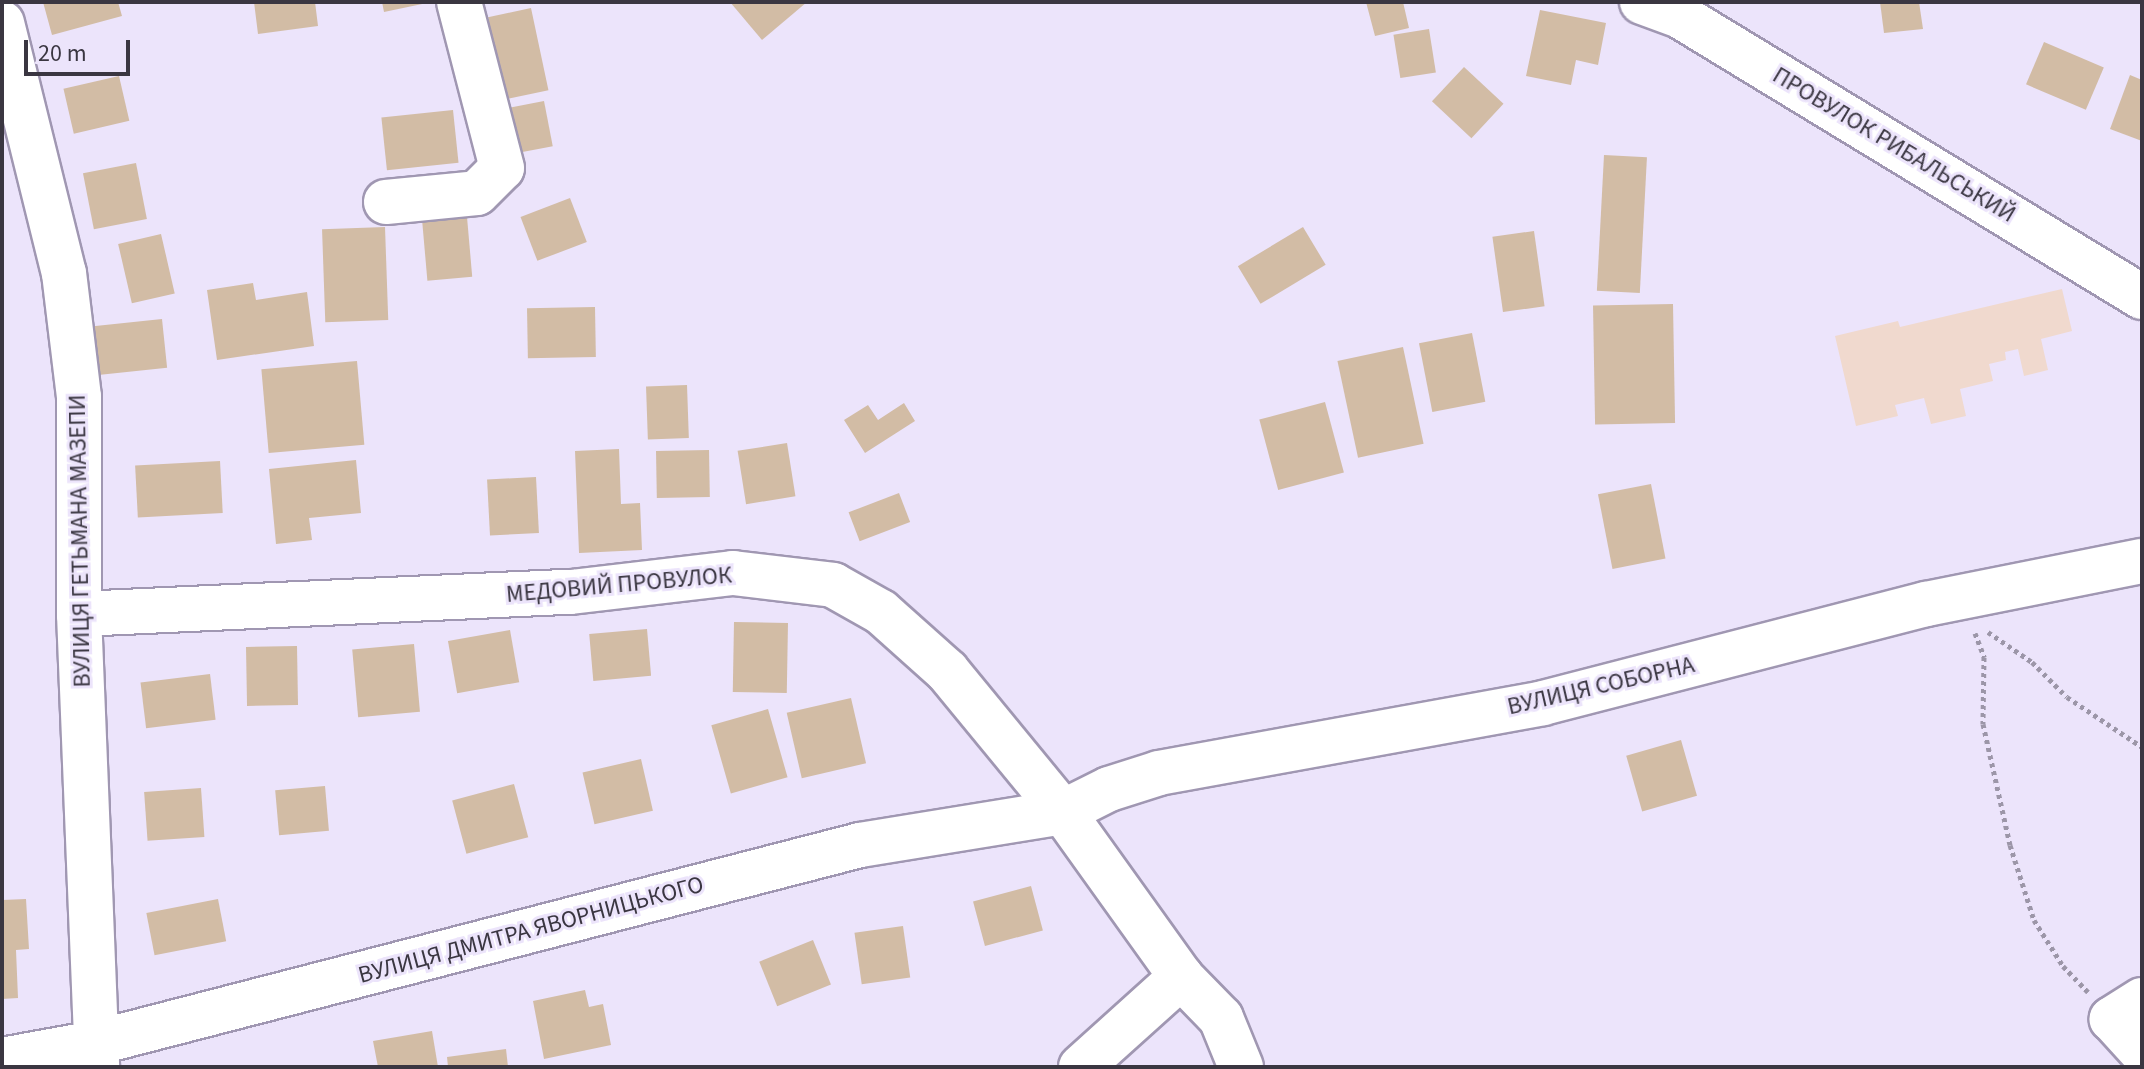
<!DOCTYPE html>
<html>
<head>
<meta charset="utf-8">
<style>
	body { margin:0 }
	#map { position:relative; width:2144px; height:1069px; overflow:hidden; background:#ece4fb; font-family:"Source Sans 3",sans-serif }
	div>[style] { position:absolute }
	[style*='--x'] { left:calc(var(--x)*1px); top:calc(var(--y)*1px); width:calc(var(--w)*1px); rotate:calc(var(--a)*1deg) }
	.education>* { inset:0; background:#f0d9ce }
	.building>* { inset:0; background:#d2bca5; transform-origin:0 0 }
	.path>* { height:5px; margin-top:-2.5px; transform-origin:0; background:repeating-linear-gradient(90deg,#9c96a8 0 4px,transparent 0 8px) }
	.roads { filter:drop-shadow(2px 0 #a097b2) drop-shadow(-2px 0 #a097b2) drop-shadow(0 2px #a097b2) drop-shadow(0 -2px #a097b2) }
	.minor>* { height:44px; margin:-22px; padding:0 22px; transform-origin:22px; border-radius:22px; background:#fff }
	.tertiary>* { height:44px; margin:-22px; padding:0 22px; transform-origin:22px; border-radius:22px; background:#fff }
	span { translate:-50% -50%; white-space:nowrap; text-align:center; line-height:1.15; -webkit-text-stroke:6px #ece4fb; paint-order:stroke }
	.street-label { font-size:24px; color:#3a3641 }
	.frame { position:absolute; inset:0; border:4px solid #3a3641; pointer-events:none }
	.scale { position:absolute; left:24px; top:40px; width:106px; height:36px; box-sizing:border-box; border:4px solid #3a3641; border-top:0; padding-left:10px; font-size:24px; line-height:28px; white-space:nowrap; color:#3a3641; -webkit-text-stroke:6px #ece4fb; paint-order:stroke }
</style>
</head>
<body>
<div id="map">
	<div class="education">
		<i style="clip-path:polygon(2062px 289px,2072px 331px,2041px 339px,2048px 370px,2024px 376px,2018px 349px,2005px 352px,2006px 360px,1989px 364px,1993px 381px,1960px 389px,1966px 416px,1931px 424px,1924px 398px,1895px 405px,1898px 416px,1856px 426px,1835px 336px,1898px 321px,1900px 327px)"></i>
	</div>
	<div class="building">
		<i style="clip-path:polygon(43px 2px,118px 2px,122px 16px,52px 35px)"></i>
		<i style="clip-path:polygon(254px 2px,315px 2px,318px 26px,258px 34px)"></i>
		<i style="clip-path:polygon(382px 2px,427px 2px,427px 3px,384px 12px)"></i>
		<i style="clip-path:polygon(730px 2px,807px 2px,762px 40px)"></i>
		<i style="clip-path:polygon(1366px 2px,1403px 2px,1409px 28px,1375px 36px)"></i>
		<i style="clip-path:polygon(1880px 2px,1919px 2px,1923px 29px,1884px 33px)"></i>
		<i style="left:531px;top:8px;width:84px;height:44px;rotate:78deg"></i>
		<i style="clip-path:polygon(1540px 10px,1606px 23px,1598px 65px,1576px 60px,1571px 85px,1526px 76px)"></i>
		<i style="left:1429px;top:29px;width:44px;height:36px;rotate:81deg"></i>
		<i style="left:2044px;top:42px;width:65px;height:46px;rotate:23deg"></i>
		<i style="left:1464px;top:67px;width:54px;height:47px;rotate:43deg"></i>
		<i style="clip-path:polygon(2130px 75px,2142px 80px,2142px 141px,2110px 129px)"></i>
		<i style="left:119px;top:76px;width:46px;height:57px;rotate:77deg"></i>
		<i style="left:544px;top:101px;width:46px;height:43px;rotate:79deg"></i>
		<i style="left:453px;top:110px;width:53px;height:72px;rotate:84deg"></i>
		<i style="left:1604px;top:155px;width:43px;height:136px;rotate:3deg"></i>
		<i style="left:136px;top:163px;width:57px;height:54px;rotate:79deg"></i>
		<i style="left:570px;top:198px;width:47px;height:53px;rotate:69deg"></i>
		<i style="left:467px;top:217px;width:60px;height:45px;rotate:85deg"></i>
		<i style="left:385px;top:227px;width:93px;height:63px;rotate:88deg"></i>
		<i style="left:1303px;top:227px;width:44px;height:76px;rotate:59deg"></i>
		<i style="left:1534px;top:231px;width:76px;height:42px;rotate:82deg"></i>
		<i style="left:161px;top:234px;width:61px;height:44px;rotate:77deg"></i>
		<i style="clip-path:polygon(253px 283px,256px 300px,307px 292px,314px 346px,217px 360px,207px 290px)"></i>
		<i style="left:1673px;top:304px;width:119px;height:80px;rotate:89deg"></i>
		<i style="left:595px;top:307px;width:50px;height:68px;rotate:89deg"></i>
		<i style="left:162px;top:319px;width:49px;height:74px;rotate:84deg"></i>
		<i style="left:1472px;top:333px;width:70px;height:54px;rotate:79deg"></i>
		<i style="left:1403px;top:347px;width:99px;height:67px;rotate:78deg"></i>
		<i style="left:357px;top:361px;width:84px;height:96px;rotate:85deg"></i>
		<i style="left:687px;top:385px;width:53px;height:41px;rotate:88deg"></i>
		<i style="left:1325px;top:402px;width:73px;height:68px;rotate:75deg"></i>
		<i style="clip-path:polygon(904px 403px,915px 421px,865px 453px,844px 420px,868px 405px,878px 420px)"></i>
		<i style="left:787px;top:443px;width:54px;height:50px;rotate:81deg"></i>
		<i style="clip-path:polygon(619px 449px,621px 504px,640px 503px,642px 550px,579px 553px,575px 451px)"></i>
		<i style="left:709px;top:450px;width:47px;height:53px;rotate:89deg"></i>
		<i style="clip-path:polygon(356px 460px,361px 513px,309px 518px,312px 540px,276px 544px,269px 469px)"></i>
		<i style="left:220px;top:461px;width:52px;height:85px;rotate:87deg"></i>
		<i style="left:536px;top:477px;width:56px;height:49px;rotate:87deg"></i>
		<i style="left:1651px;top:484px;width:76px;height:54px;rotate:79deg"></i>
		<i style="left:899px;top:493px;width:31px;height:54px;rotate:69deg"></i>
		<i style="left:734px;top:622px;width:54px;height:70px;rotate:1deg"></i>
		<i style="left:647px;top:629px;width:47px;height:58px;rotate:85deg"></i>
		<i style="left:510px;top:630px;width:53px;height:63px;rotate:80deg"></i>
		<i style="left:414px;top:644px;width:68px;height:62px;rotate:85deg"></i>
		<i style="left:297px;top:646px;width:59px;height:51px;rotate:89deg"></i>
		<i style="left:210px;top:674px;width:46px;height:70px;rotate:83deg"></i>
		<i style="left:851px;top:698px;width:67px;height:66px;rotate:77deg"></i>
		<i style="left:768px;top:709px;width:71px;height:59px;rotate:74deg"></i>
		<i style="left:1681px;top:740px;width:58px;height:57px;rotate:74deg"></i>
		<i style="left:641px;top:759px;width:53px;height:60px;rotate:77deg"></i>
		<i style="left:514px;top:784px;width:55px;height:64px;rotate:75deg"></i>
		<i style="left:325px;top:786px;width:45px;height:50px;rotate:85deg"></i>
		<i style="left:201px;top:788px;width:49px;height:57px;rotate:86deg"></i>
		<i style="left:1031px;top:886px;width:46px;height:60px;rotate:75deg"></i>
		<i style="clip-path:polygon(26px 899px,29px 949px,16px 950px,18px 998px,2px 999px,2px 900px)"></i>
		<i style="left:218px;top:899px;width:43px;height:73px;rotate:79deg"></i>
		<i style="left:903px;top:926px;width:52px;height:49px;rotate:82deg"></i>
		<i style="left:813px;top:940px;width:48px;height:58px;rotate:68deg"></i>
		<i style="clip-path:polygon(585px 990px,589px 1007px,603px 1004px,611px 1045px,544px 1059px,533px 1001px)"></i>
		<i style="clip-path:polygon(432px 1031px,438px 1067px,378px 1067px,373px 1041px)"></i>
		<i style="clip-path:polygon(506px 1049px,508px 1067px,448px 1067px,447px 1057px)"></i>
	</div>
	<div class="path">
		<i style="--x:1988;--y:632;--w:53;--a:34.3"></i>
		<i style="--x:2032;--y:662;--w:49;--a:45"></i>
		<i style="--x:2067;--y:697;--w:90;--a:33.7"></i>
		<i style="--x:1975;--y:633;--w:26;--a:69"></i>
		<i style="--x:1984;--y:657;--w:67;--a:90.9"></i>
		<i style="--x:1983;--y:724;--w:124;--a:77.4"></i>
		<i style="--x:2010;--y:845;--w:79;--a:72.3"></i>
		<i style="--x:2034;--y:920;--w:54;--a:57.8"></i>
		<i style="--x:2063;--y:966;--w:36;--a:46"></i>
	</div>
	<div class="roads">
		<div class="minor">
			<i style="--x:1642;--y:2;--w:40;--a:20.2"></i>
			<i style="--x:1680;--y:16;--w:541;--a:31.31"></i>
			<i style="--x:386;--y:202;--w:91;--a:-5.6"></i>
			<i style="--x:477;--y:193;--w:35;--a:-45"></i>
			<i style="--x:502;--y:168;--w:171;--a:-104.5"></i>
			<i style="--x:79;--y:614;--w:492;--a:-2.6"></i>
			<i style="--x:571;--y:592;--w:163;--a:-6.7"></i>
			<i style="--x:733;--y:573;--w:101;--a:6.8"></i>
			<i style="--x:833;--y:585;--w:55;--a:29.4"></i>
			<i style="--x:881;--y:612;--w:89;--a:41.8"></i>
			<i style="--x:947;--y:671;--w:183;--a:50.6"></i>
			<i style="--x:1063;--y:812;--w:203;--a:54.4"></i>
			<i style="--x:1181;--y:977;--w:57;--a:45.7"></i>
			<i style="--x:1221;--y:1018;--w:53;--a:67.8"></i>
			<i style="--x:2142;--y:1000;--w:36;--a:148"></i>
			<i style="--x:2112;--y:1019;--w:45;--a:47.7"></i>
			<i style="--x:2;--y:1060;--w:95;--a:-10.4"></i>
			<i style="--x:95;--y:1043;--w:790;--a:-14.51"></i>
			<i style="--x:860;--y:845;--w:206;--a:-9.2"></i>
			<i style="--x:1063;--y:812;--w:51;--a:-26.6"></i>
			<i style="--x:1109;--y:789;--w:52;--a:-17.7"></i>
			<i style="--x:1159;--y:773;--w:390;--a:-10.3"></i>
			<i style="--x:1543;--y:703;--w:396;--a:-14.5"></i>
			<i style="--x:1926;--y:604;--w:220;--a:-11.3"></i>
			<i style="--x:1081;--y:1067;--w:135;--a:-42"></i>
		</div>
		<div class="tertiary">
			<i style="--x:2;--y:23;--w:258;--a:76.1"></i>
			<i style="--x:64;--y:273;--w:125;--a:83.1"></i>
			<i style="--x:79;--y:397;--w:217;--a:90"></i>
			<i style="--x:79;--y:614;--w:453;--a:87.7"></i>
		</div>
	</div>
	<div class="street-label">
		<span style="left:1894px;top:145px;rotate:31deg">ПРОВУЛОК РИБАЛЬСЬКИЙ</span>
		<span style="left:80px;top:541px;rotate:-91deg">ВУЛИЦЯ ГЕТЬМАНА МАЗЕПИ</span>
		<span style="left:619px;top:585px;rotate:-5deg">МЕДОВИЙ ПРОВУЛОК</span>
		<span style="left:1601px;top:686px;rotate:-13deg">ВУЛИЦЯ СОБОРНА</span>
		<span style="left:531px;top:930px;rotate:-15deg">ВУЛИЦЯ ДМИТРА ЯВОРНИЦЬКОГО</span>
	</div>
	<div class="frame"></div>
	<div class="scale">20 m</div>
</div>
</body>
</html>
